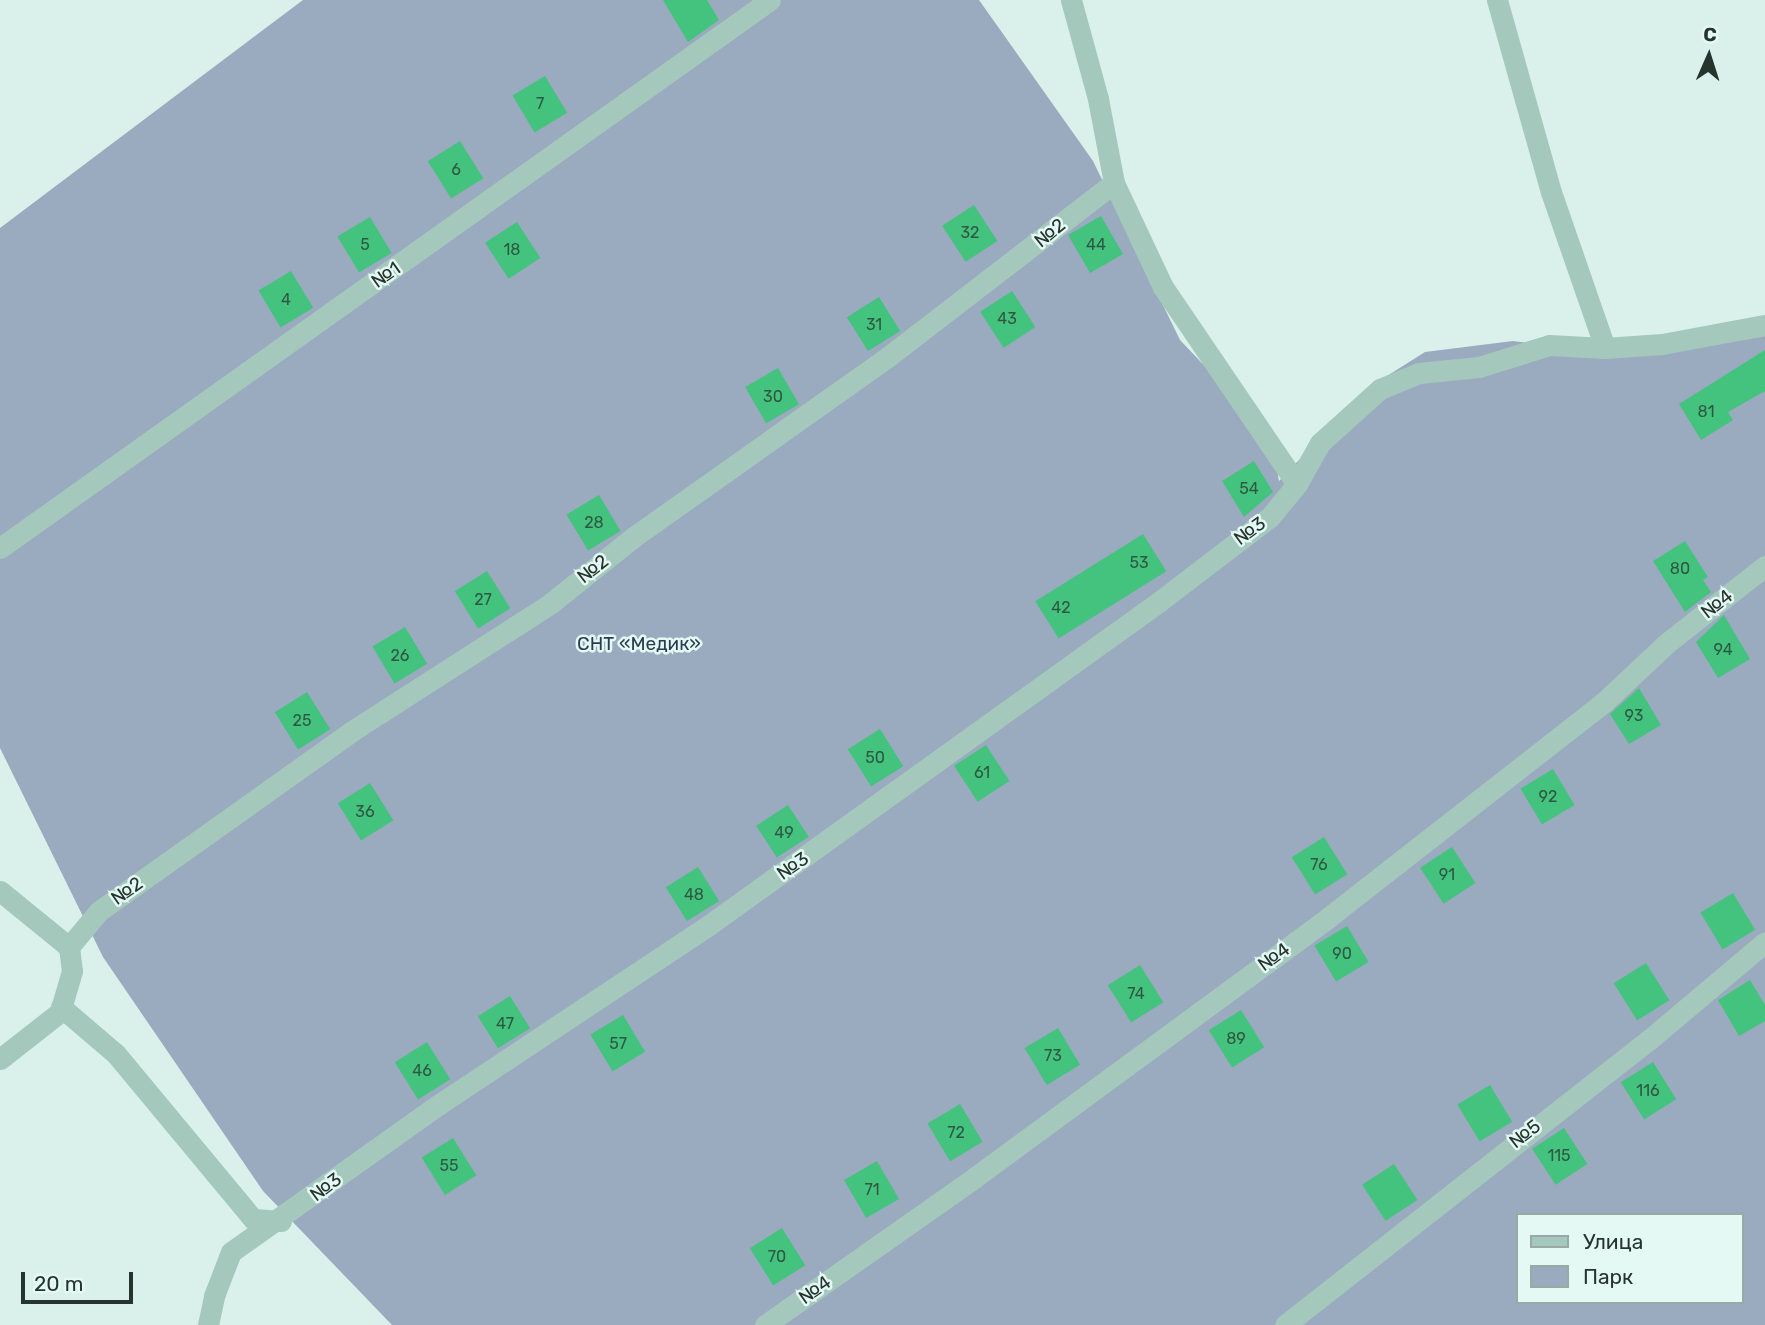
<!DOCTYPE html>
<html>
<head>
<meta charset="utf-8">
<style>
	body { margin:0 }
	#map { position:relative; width:1765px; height:1325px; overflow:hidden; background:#d9f1ea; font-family:Rubik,sans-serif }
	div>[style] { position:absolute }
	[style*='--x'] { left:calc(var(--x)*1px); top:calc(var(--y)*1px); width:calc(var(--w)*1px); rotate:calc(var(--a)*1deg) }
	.green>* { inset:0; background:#9aaabf }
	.building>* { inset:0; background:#44c37e; transform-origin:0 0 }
	.street>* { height:21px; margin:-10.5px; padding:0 10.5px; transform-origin:10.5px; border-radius:10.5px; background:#a5c8bd }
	span { translate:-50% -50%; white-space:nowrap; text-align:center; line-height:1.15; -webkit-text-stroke:5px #e5f9f4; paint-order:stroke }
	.number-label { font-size:16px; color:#2e5842 }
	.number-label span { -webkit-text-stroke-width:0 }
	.street-label { font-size:19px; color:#26342e }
	.park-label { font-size:19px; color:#2b3b52 }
	.legend { position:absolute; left:1516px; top:1213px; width:228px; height:91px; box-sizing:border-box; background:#e5f9f4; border:2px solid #99aaa5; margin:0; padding:9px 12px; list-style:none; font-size:21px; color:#26342e }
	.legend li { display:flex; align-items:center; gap:14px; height:35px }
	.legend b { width:35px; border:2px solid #99aaa5 }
	.north { position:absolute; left:1674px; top:21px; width:70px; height:70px; -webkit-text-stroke:5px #e5f9f4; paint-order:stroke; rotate:3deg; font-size:19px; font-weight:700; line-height:28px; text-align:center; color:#26342e }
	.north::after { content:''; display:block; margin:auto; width:24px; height:32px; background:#26342e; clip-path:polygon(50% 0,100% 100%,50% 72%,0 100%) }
	.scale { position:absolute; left:21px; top:1272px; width:112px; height:32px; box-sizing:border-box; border:4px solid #26342e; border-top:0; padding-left:9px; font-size:21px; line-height:24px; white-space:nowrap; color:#26342e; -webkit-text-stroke:5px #e5f9f4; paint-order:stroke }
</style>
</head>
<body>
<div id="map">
	<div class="green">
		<i style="clip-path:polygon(evenodd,303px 0,979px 0,1093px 161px,1180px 340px,1271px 436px,1279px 481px,1368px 388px,1425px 352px,1513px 341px,1620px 355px,1765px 318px,1765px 1325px,392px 1325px,263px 1191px,103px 957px,0 748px,0 228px,303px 0,1518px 1215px,1742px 1215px,1742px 1302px,1518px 1302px,1518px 1215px)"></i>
	</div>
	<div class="building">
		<i style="clip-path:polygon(663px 0,707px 0,719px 20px,688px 42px)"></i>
		<i style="left:545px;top:76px;width:43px;height:38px;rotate:59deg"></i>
		<i style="left:460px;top:141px;width:44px;height:38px;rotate:58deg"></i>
		<i style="left:974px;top:205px;width:43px;height:38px;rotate:57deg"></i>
		<i style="left:1101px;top:216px;width:44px;height:38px;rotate:60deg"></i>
		<i style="left:370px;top:217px;width:42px;height:38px;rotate:59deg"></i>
		<i style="left:517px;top:222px;width:43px;height:38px;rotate:57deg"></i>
		<i style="left:291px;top:271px;width:43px;height:38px;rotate:59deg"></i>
		<i style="left:1012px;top:291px;width:43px;height:38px;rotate:57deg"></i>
		<i style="left:879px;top:297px;width:40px;height:38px;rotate:58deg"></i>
		<i style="clip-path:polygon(1765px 350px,1765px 391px,1728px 412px,1733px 420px,1701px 440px,1679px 404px)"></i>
		<i style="left:778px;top:368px;width:42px;height:38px;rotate:60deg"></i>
		<i style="clip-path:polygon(1254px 461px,1273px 492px,1244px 517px,1222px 481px)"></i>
		<i style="left:599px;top:495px;width:42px;height:38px;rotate:59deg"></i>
		<i style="left:1143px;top:534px;width:44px;height:127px;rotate:58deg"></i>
		<i style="clip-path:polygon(1685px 541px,1708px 577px,1703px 580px,1711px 592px,1685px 612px,1653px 561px)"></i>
		<i style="left:487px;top:571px;width:44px;height:38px;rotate:58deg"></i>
		<i style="clip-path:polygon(1724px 615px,1750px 659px,1718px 678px,1696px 642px)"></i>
		<i style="left:405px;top:627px;width:43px;height:38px;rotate:59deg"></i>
		<i style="clip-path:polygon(1639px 688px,1661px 725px,1629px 744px,1610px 714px)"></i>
		<i style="left:307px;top:692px;width:44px;height:38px;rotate:58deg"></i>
		<i style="left:880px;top:729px;width:44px;height:38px;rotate:58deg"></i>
		<i style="left:986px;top:745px;width:43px;height:38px;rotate:57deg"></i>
		<i style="left:1553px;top:769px;width:42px;height:38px;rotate:59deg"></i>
		<i style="left:370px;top:783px;width:44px;height:38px;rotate:58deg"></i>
		<i style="left:788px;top:805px;width:38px;height:38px;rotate:57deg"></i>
		<i style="left:1324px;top:837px;width:44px;height:38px;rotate:58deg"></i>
		<i style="left:1452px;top:847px;width:43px;height:38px;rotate:57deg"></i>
		<i style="left:698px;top:867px;width:40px;height:38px;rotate:58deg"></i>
		<i style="left:1733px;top:893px;width:43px;height:38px;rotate:59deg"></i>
		<i style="left:1347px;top:926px;width:42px;height:38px;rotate:59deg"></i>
		<i style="left:1646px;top:963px;width:44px;height:38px;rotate:58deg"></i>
		<i style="left:1140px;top:965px;width:44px;height:38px;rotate:58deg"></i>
		<i style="clip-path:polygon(1750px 980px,1765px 1005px,1765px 1021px,1739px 1036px,1718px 1000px)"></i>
		<i style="left:510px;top:996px;width:38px;height:38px;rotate:58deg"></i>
		<i style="left:1241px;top:1010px;width:44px;height:38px;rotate:58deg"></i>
		<i style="left:623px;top:1015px;width:43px;height:38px;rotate:59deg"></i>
		<i style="left:1058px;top:1028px;width:43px;height:39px;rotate:59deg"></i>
		<i style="left:427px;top:1042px;width:44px;height:38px;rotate:58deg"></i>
		<i style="left:1653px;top:1062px;width:44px;height:38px;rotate:58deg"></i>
		<i style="left:1490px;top:1085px;width:43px;height:38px;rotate:59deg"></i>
		<i style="left:960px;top:1104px;width:44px;height:38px;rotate:59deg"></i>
		<i style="left:1564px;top:1128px;width:43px;height:38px;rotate:57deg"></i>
		<i style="left:453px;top:1138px;width:44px;height:37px;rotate:58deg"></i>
		<i style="left:877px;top:1161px;width:44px;height:38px;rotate:60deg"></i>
		<i style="left:1394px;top:1164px;width:43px;height:38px;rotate:57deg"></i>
		<i style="left:782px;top:1228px;width:44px;height:38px;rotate:58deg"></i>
	</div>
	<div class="street">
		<i style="--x:1071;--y:0;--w:103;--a:74.7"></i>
		<i style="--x:1098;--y:99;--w:86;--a:79.2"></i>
		<i style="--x:1114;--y:183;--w:115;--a:64.8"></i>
		<i style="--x:1163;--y:287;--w:238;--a:55.8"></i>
		<i style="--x:1497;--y:0;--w:199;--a:74.3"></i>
		<i style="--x:1551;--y:192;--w:165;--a:70.9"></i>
		<i style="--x:0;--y:548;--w:945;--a:-35.44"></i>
		<i style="--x:0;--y:891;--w:89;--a:39.1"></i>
		<i style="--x:69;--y:947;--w:24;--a:83"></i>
		<i style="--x:72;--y:971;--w:43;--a:106.3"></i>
		<i style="--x:60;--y:1012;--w:76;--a:141.9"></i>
		<i style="--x:69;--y:947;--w:47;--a:-50.2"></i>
		<i style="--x:99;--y:911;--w:310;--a:-35.4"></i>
		<i style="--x:352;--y:731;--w:237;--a:-32.7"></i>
		<i style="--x:551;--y:603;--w:107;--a:-38.6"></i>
		<i style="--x:635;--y:536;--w:311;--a:-35.3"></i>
		<i style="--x:889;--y:356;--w:284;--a:-37.6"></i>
		<i style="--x:61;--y:1007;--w:72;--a:40.5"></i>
		<i style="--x:116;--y:1054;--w:214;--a:50.3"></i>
		<i style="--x:253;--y:1219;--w:28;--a:4"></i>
		<i style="--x:208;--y:1325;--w:30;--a:-78"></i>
		<i style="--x:214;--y:1296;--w:47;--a:-68.9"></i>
		<i style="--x:231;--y:1252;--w:254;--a:-35.4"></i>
		<i style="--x:438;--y:1105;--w:325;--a:-33.6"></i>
		<i style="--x:709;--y:925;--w:555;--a:-35.69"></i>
		<i style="--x:1160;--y:601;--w:138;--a:-37.4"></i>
		<i style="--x:1270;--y:517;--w:43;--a:-50.7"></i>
		<i style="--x:1297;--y:484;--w:47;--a:-60.7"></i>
		<i style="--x:1320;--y:443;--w:81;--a:-42"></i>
		<i style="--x:1380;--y:389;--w:42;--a:-22.3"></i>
		<i style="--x:1419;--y:373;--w:60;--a:-5.7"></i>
		<i style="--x:1479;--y:367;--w:73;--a:-17.4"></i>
		<i style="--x:1549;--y:345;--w:56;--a:3.1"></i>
		<i style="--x:1605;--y:348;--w:57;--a:-4"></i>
		<i style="--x:1662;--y:344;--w:105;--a:-10.5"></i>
		<i style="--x:765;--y:1325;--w:256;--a:-35.1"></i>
		<i style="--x:974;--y:1178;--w:441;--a:-36.3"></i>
		<i style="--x:1329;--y:917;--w:349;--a:-38"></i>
		<i style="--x:1604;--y:702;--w:86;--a:-43.1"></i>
		<i style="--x:1667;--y:643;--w:125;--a:-38.2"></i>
		<i style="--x:1285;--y:1325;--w:464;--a:-38.1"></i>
		<i style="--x:1650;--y:1039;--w:150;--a:-40.1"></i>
	</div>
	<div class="number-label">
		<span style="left:540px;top:104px">7</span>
		<span style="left:456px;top:170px">6</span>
		<span style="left:970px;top:233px">32</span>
		<span style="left:365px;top:245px">5</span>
		<span style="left:1096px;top:245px">44</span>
		<span style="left:512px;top:250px">18</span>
		<span style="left:286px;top:300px">4</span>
		<span style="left:1007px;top:319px">43</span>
		<span style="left:874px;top:325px">31</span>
		<span style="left:773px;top:397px">30</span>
		<span style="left:1706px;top:412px">81</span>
		<span style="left:1249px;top:489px">54</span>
		<span style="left:594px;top:523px">28</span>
		<span style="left:1139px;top:563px">53</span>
		<span style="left:1680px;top:569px">80</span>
		<span style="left:483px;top:600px">27</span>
		<span style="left:1061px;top:608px">42</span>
		<span style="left:1723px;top:650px">94</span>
		<span style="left:400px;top:656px">26</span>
		<span style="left:1634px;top:716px">93</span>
		<span style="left:302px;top:721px">25</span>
		<span style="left:875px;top:758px">50</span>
		<span style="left:982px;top:773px">61</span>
		<span style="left:1548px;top:797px">92</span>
		<span style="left:365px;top:812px">36</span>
		<span style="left:784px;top:833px">49</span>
		<span style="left:1319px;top:865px">76</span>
		<span style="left:1447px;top:875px">91</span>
		<span style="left:694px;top:895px">48</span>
		<span style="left:1342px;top:954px">90</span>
		<span style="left:1136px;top:994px">74</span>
		<span style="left:505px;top:1024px">47</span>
		<span style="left:1236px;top:1039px">89</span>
		<span style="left:618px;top:1044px">57</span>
		<span style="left:1053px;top:1056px">73</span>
		<span style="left:422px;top:1071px">46</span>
		<span style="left:1648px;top:1091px">116</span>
		<span style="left:956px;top:1133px">72</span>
		<span style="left:1559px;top:1156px">115</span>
		<span style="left:449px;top:1166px">55</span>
		<span style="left:872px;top:1190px">71</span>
		<span style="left:777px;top:1257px">70</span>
	</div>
	<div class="street-label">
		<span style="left:1050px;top:233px;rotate:-39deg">№2</span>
		<span style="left:386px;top:275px;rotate:-35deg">№1</span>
		<span style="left:1250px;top:531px;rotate:-36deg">№3</span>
		<span style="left:593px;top:569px;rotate:-38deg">№2</span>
		<span style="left:1717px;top:604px;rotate:-38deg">№4</span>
		<span style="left:793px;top:866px;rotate:-35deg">№3</span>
		<span style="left:127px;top:891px;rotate:-35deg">№2</span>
		<span style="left:1274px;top:957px;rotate:-36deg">№4</span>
		<span style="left:1525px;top:1134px;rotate:-38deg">№5</span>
		<span style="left:326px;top:1187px;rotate:-37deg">№3</span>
		<span style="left:815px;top:1290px;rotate:-35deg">№4</span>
	</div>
	<div class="park-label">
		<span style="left:639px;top:644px">СНТ «Медик»</span>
	</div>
	<ul class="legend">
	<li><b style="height:9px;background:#a5c8bd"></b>Улица</li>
	<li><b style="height:19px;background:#9aaabf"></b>Парк</li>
	</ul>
	<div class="north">С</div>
	<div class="scale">20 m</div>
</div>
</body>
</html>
